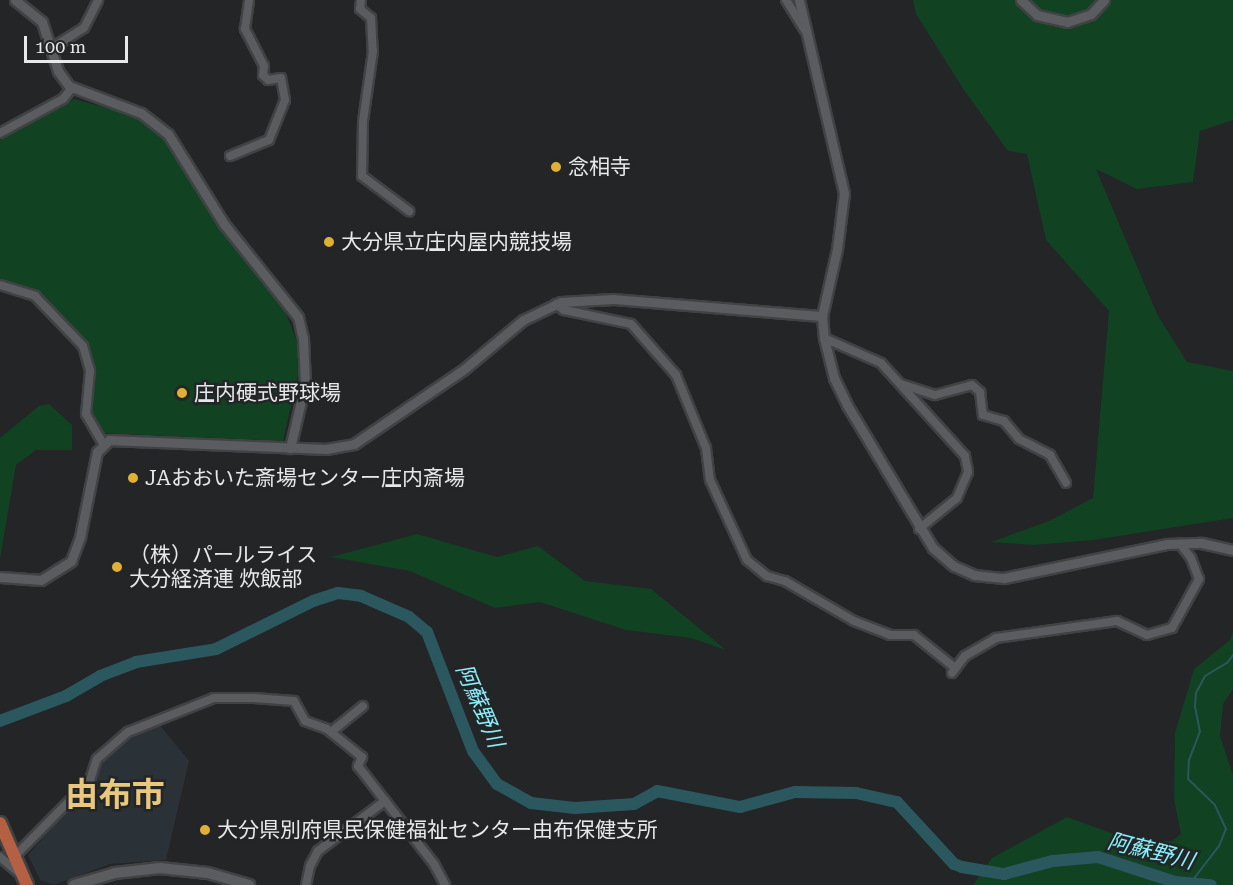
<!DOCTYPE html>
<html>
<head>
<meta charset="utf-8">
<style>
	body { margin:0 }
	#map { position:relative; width:1233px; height:885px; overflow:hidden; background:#232527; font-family:"Roboto Serif","Noto Sans JP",serif }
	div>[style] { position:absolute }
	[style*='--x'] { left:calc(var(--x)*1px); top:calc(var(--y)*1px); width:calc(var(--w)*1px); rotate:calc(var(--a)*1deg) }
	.built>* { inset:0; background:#2a3137 }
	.green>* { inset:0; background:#114222 }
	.stream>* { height:2px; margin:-1px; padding:0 1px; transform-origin:1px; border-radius:1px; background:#2a585e }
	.river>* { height:12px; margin:-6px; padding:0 6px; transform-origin:6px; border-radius:6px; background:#2a585e }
	.roads { filter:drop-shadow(2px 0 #404244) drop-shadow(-2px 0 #404244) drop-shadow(0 2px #404244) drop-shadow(0 -2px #404244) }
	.minor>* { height:8px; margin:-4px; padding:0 4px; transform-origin:4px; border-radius:4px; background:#5a5c5f }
	.tertiary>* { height:9px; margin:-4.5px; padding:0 4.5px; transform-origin:4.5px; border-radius:4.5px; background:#5a5c5f }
	.secondary>* { height:10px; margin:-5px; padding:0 5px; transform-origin:5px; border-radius:5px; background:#5a5c5f }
	.trunk>* { height:12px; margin:-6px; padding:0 6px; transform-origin:6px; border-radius:6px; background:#b56042 }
	.dots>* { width:16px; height:16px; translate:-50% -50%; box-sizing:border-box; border:3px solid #232527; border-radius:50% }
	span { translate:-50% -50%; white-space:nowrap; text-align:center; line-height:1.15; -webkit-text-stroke:5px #232527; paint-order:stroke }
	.poi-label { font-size:21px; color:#e6e8e9 }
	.left { translate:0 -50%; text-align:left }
	.water-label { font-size:22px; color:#8aeefb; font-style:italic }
	.town-label { font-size:33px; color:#e9c87e; font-weight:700 }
	.scale { position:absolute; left:24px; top:36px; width:104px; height:27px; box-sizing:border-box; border:3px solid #e6e8e9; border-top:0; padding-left:8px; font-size:18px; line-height:21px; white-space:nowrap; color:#e6e8e9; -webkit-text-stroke:4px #232527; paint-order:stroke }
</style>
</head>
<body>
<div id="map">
	<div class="built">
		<i style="clip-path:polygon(159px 724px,189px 761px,166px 860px,110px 864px,54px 885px,40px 880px,28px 855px,97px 776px,99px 757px,138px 728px)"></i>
	</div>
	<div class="green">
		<i style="clip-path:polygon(913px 0,1233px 0,1233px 120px,1200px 131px,1193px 182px,1137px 189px,1096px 169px,1157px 314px,1187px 362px,1233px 371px,1233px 518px,1093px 540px,1034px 545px,991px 542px,1049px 521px,1093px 498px,1109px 311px,1046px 240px,1027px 154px,1008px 151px,964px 90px,916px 14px)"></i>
		<i style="clip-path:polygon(74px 99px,133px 115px,154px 126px,171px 142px,215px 220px,285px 311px,297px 341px,298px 375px,283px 441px,100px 433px,93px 425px,89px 410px,94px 369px,87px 346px,31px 288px,0 280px,0 140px)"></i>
		<i style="clip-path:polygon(49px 404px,72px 425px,72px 450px,36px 450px,16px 465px,0 559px,0 438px,39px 406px)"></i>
		<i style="clip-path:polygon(417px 534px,497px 557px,538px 546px,585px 581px,651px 589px,726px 650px,691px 638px,626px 630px,540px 602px,495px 608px,410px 571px,331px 557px)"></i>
		<i style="clip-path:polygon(1233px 632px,1233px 689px,1223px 704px,1220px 736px,1233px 775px,1233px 885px,973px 885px,992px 858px,1067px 817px,1133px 841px,1172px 841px,1181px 834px,1174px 799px,1175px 733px,1194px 669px,1230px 640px)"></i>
	</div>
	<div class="stream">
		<i style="--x:1192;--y:881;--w:44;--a:-52.4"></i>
		<i style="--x:1219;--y:846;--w:18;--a:-68"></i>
		<i style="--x:1226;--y:829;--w:26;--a:-115"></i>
		<i style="--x:1215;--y:805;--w:37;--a:-136"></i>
		<i style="--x:1188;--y:779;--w:19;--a:-87"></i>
		<i style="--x:1189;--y:760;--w:30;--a:-69"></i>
		<i style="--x:1200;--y:732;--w:25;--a:-101"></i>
		<i style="--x:1195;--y:707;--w:14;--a:-86"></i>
		<i style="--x:1196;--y:693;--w:19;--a:-62"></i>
		<i style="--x:1205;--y:676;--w:26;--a:-31"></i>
		<i style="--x:1227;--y:663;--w:10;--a:-53"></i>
	</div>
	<div class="river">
		<i style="--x:0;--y:721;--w:71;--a:-20.7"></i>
		<i style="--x:66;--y:696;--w:39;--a:-30"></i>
		<i style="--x:100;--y:676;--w:39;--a:-21"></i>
		<i style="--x:136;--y:662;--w:81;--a:-9.2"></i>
		<i style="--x:216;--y:649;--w:108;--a:-26.3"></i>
		<i style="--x:313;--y:601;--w:26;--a:-18"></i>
		<i style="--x:338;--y:593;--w:23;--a:7"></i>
		<i style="--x:361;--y:596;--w:52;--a:23.6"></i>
		<i style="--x:409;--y:617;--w:23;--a:40"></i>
		<i style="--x:427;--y:632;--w:128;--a:68.9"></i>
		<i style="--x:473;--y:751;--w:41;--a:54"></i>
		<i style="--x:497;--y:784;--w:39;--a:29"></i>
		<i style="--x:531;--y:803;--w:44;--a:6.5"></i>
		<i style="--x:575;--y:808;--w:59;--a:-3.9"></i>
		<i style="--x:634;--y:804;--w:26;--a:-29"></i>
		<i style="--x:657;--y:791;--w:85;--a:10.9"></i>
		<i style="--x:740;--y:807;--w:57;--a:-15.3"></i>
		<i style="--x:795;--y:792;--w:61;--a:0.9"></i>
		<i style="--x:856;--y:793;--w:42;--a:12.4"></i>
		<i style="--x:897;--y:802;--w:84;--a:47.4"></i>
		<i style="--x:954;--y:864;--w:9;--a:21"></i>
		<i style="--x:962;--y:867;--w:43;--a:9.5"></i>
		<i style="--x:1004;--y:874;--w:51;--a:-14.9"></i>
		<i style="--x:1053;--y:861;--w:45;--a:-5.1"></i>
		<i style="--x:1098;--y:857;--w:81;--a:18"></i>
		<i style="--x:1175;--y:882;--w:36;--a:5"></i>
	</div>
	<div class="roads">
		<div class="minor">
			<i style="--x:361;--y:0;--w:9;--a:96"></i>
			<i style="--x:360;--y:9;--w:14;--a:39"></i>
			<i style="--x:371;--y:18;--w:33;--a:87"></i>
			<i style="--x:373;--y:51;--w:71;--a:98.1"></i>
			<i style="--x:363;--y:121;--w:55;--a:91"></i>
			<i style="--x:362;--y:176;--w:59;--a:36.7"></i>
			<i style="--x:786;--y:0;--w:36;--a:58"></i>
			<i style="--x:55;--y:46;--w:34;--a:-32"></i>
			<i style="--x:84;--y:28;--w:31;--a:-63"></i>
			<i style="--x:0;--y:133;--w:72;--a:-28.4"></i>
			<i style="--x:63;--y:99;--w:14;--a:-51"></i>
			<i style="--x:230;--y:156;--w:42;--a:-22.3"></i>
			<i style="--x:269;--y:140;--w:43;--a:-68.2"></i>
			<i style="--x:285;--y:100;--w:22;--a:-100"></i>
			<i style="--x:281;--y:78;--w:13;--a:171"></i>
			<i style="--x:268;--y:80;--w:7;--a:-135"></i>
			<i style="--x:263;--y:75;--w:9;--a:-84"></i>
			<i style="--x:264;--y:66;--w:42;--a:-117.2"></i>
			<i style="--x:245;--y:29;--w:29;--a:-82"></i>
			<i style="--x:0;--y:285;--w:37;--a:17"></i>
			<i style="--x:35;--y:296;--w:69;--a:46.2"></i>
			<i style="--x:83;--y:346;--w:26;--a:74"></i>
			<i style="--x:90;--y:371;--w:43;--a:95.3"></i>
			<i style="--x:86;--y:414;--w:34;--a:60"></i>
			<i style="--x:556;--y:304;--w:10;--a:37"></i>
			<i style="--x:564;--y:310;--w:68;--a:11.8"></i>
			<i style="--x:631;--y:324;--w:68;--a:48.6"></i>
			<i style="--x:676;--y:375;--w:79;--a:67.7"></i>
			<i style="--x:706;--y:448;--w:32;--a:83"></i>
			<i style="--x:710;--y:480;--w:88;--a:65.2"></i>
			<i style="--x:747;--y:560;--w:26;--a:39"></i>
			<i style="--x:767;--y:576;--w:19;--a:16"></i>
			<i style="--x:785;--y:581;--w:80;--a:30.1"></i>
			<i style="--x:854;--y:621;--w:39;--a:21"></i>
			<i style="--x:890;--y:635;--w:24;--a:0"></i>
			<i style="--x:914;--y:635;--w:53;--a:38.8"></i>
			<i style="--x:824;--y:338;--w:62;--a:23.7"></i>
			<i style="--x:881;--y:363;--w:125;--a:47.9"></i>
			<i style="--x:965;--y:456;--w:16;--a:79"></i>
			<i style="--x:968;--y:472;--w:28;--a:113"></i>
			<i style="--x:957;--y:498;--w:49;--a:140.8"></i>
			<i style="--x:901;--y:384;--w:36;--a:18"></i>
			<i style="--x:935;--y:395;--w:38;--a:-15"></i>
			<i style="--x:972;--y:385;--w:11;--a:41"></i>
			<i style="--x:980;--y:392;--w:23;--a:83"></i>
			<i style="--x:983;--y:415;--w:22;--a:16"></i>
			<i style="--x:1004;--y:421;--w:23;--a:50"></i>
			<i style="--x:1019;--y:439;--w:35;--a:27"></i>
			<i style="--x:1050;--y:455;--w:32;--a:60"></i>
			<i style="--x:952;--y:673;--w:21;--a:-53"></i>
			<i style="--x:965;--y:656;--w:36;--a:-30"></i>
			<i style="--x:996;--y:638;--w:122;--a:-8"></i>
			<i style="--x:1117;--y:621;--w:33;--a:25"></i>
			<i style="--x:1147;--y:635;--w:26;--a:-16"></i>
			<i style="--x:1172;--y:628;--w:56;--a:-61.1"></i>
			<i style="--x:1199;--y:579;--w:22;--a:-111"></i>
			<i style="--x:1191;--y:558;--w:18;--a:-128"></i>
			<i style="--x:331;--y:732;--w:41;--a:-39.1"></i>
			<i style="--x:15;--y:856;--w:107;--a:-45.4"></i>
			<i style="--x:90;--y:780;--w:22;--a:-72"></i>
			<i style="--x:97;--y:759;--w:41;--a:-41.1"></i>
			<i style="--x:128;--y:732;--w:92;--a:-21.6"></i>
			<i style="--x:214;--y:698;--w:40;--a:0"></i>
			<i style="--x:254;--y:698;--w:40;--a:4.3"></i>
			<i style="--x:294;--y:701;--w:23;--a:61"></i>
			<i style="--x:305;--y:721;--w:23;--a:20"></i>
			<i style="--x:327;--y:729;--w:45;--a:38.7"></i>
			<i style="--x:362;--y:757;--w:10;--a:114"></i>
			<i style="--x:358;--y:766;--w:124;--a:52.2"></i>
			<i style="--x:434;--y:864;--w:24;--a:62"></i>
			<i style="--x:0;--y:857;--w:26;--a:40"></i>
			<i style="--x:306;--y:885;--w:19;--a:-78"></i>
			<i style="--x:310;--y:866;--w:17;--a:-62"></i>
			<i style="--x:318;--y:851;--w:84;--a:-36.7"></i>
		</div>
		<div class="tertiary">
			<i style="--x:15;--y:0;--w:35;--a:39"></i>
			<i style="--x:42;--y:22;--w:52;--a:71.9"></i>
			<i style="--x:58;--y:71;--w:19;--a:54"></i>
			<i style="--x:69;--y:86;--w:77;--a:20.6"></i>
			<i style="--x:141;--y:113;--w:34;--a:38"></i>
			<i style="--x:168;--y:134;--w:106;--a:58.1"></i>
			<i style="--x:224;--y:224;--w:119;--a:51.5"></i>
			<i style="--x:298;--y:317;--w:22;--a:77"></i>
			<i style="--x:303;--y:338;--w:46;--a:87.5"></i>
			<i style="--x:305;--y:384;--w:66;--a:103.2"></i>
			<i style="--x:799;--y:0;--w:198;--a:76.9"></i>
			<i style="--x:844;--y:193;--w:56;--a:97.1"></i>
			<i style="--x:837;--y:249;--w:69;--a:102.6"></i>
			<i style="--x:822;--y:316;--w:22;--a:85"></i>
			<i style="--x:824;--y:338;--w:41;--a:76"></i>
			<i style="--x:834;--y:378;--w:30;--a:64"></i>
			<i style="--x:847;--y:405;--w:167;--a:59"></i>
			<i style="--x:933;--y:548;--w:28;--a:41"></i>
			<i style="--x:954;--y:566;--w:22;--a:24"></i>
			<i style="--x:974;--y:575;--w:30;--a:6"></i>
			<i style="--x:1004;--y:578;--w:167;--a:-11.8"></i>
			<i style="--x:1167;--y:544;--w:35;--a:-2"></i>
			<i style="--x:1202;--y:543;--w:32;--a:13"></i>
			<i style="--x:1021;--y:0;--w:22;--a:43"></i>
			<i style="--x:1037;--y:15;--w:31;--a:13"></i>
			<i style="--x:1067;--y:22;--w:25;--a:-18"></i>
			<i style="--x:1091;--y:14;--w:19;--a:-47"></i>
			<i style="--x:0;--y:577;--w:41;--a:4.2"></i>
			<i style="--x:41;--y:580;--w:36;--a:-32"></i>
			<i style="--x:71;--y:561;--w:26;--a:-69"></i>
			<i style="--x:80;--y:537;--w:87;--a:-78.7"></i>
			<i style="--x:97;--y:452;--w:17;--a:-45"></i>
			<i style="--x:109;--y:440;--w:217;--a:2.4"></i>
			<i style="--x:326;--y:449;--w:28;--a:-10"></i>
			<i style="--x:354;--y:444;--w:132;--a:-34.2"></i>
			<i style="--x:463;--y:370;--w:78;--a:-39.8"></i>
			<i style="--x:523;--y:320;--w:42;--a:-25.3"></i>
			<i style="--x:561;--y:302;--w:52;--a:-3.3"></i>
			<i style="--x:613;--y:299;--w:210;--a:4.7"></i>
		</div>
		<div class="secondary">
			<i style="--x:74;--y:885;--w:43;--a:-16.3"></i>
			<i style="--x:115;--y:873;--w:45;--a:-6.3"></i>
			<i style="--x:160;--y:868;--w:48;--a:5.9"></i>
			<i style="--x:208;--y:873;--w:43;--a:16.3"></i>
		</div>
		<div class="trunk">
			<i style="--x:0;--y:823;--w:68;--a:66.5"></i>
		</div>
	</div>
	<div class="dots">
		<i style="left:556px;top:167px;background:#e0b034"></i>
		<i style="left:329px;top:242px;background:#e0b034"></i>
		<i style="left:182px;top:393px;background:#e0b034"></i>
		<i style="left:133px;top:478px;background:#e0b034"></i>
		<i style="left:117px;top:567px;background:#e0b034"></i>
		<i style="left:205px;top:830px;background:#e0b034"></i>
	</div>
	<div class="poi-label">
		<span class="left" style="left:568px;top:167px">念相寺</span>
		<span class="left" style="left:341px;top:242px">大分県立庄内屋内競技場</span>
		<span class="left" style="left:194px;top:393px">庄内硬式野球場</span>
		<span class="left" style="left:145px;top:478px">JAおおいた斎場センター庄内斎場</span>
		<span class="left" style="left:129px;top:567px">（株）パールライス<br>大分経済連 炊飯部</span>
		<span class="left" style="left:217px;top:830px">大分県別府県民保健福祉センター由布保健支所</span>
	</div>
	<div class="water-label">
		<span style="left:480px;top:706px;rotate:67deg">阿蘇野川</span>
		<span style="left:1151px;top:851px;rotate:14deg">阿蘇野川</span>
	</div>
	<div class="town-label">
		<span style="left:115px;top:795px">由布市</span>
	</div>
	<div class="scale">100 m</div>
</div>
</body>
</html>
